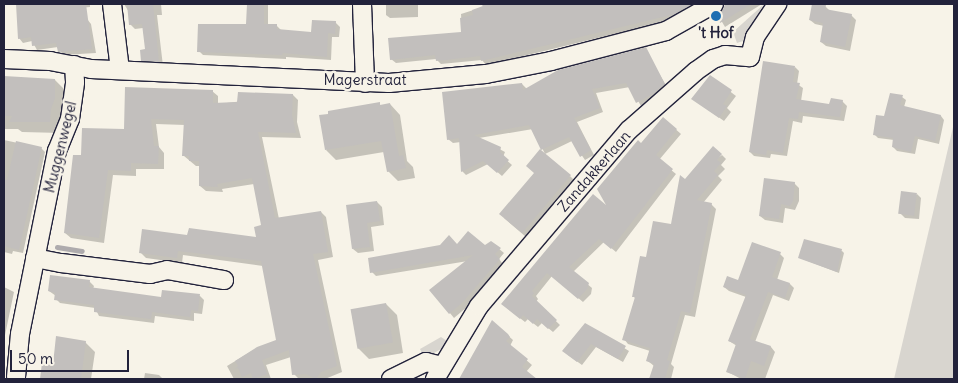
<!DOCTYPE html>
<html>
<head>
<meta charset="utf-8">
<style>
	body { margin:0 }
	#map { position:relative; width:958px; height:383px; overflow:hidden; background:#f7f3e8; font-family:Delius,sans-serif }
	div>[style] { position:absolute }
	[style*='--x'] { left:calc(var(--x)*1px); top:calc(var(--y)*1px); width:calc(var(--w)*1px); rotate:calc(var(--a)*1deg) }
	.green>* { inset:0; background:#d8d5cf }
	.shadow>* { inset:0; background:#0003 }
	.stream>* { height:5px; margin:-2.5px; padding:0 2.5px; transform-origin:2.5px; border-radius:2.5px; background:#aeabad }
	.building>* { inset:0; background:#c2bfbd; transform-origin:0 0 }
	.roads { filter:drop-shadow(1px 0 #22223b) drop-shadow(-1px 0 #22223b) drop-shadow(0 1px #22223b) drop-shadow(0 -1px #22223b) }
	.minor>* { height:18px; margin:-9px; padding:0 9px; transform-origin:9px; border-radius:9px; background:#f7f3e8 }
	.dots>* { width:14px; height:14px; translate:-50% -50%; box-sizing:border-box; border:2px solid #f7f3e8; border-radius:50% }
	span { translate:-50% -50%; white-space:nowrap; text-align:center; line-height:1.15; -webkit-text-stroke:5px #f7f3e8; paint-order:stroke }
	.poi-label { font-size:15px; color:#22223b; font-weight:700 }
	.street-label { font-size:15px; color:#22223b }
	.frame { position:absolute; inset:0; border:5px solid #22223b; pointer-events:none }
	.scale { position:absolute; left:10px; top:350px; width:119px; height:22px; box-sizing:border-box; border:2px solid #22223b; border-top:0; padding-left:6px; font-size:15px; line-height:18px; white-space:nowrap; color:#22223b; -webkit-text-stroke:4px #f7f3e8; paint-order:stroke }
</style>
</head>
<body>
<div id="map">
	<div class="green">
		<i style="clip-path:polygon(763px 5px,747px 36px,743px 41px,737px 43px,733px 32px)"></i>
		<i style="clip-path:polygon(954px 123px,954px 379px,894px 379px)"></i>
		<i style="clip-path:polygon(441px 337px,447px 341px,441px 349px,432px 354px,422px 353px,420px 349px)"></i>
	</div>
	<div class="shadow">
		<i style="clip-path:polygon(17px 4px,51px 4px,53px 23px,87px 19px,91px 24px,96px 53px,63px 55px,58px 47px,37px 50px,32px 41px,23px 43px,19px 38px)"></i>
		<i style="clip-path:polygon(76px 4px,90px 4px,90px 7px,80px 8px)"></i>
		<i style="clip-path:polygon(124px 4px,161px 4px,162px 15px,157px 15px,163px 66px,147px 65px,142px 60px,146px 50px,143px 28px,135px 29px,130px 24px,129px 12px)"></i>
		<i style="clip-path:polygon(248px 4px,268px 4px,268px 25px,276px 25px,281px 30px,313px 34px,335px 22px,340px 27px,339px 37px,332px 37px,331px 60px,286px 57px,286px 59px,203px 55px,199px 51px,247px 26px)"></i>
		<i style="clip-path:polygon(386px 4px,418px 4px,418px 17px,390px 18px,386px 15px)"></i>
		<i style="clip-path:polygon(482px 4px,585px 4px,587px 8px,603px 4px,684px 4px,686px 14px,680px 18px,486px 65px,482px 60px,441px 64px,436px 59px,396px 63px,391px 59px,462px 33px,461px 14px,483px 7px)"></i>
		<i style="clip-path:polygon(728px 4px,762px 4px,725px 27px,718px 15px)"></i>
		<i style="clip-path:polygon(813px 4px,825px 6px,830px 11px,851px 15px,856px 20px,850px 51px,826px 46px,821px 42px,824px 26px,815px 24px,810px 20px)"></i>
		<i style="clip-path:polygon(645px 49px,668px 89px,655px 99px,641px 106px,630px 87px,596px 93px,603px 112px,577px 122px,594px 155px,585px 160px,572px 141px,545px 154px,533px 129px,479px 138px,505px 152px,503px 157px,512px 165px,502px 176px,488px 164px,466px 175px,462px 171px,461px 142px,453px 143px,448px 139px,522px 84px,527px 89px)"></i>
		<i style="clip-path:polygon(795px 67px,799px 71px,797px 84px,803px 88px,801px 101px,830px 106px,842px 101px,847px 106px,844px 121px,803px 116px,802px 123px,793px 121px,787px 156px,771px 154px,770px 158px,754px 156px,750px 152px)"></i>
		<i style="clip-path:polygon(711px 77px,736px 96px,727px 108px,731px 112px,724px 121px,693px 99px)"></i>
		<i style="clip-path:polygon(4px 78px,55px 80px,66px 91px,61px 133px,22px 132px,18px 129px,4px 129px)"></i>
		<i style="clip-path:polygon(212px 91px,218px 96px,218px 104px,293px 95px,298px 100px,297px 122px,301px 138px,262px 137px,279px 219px,321px 212px,326px 217px,333px 257px,318px 260px,342px 372px,325px 379px,299px 379px,294px 374px,291px 357px,266px 365px,271px 379px,234px 379px,227px 366px,257px 348px,278px 341px,263px 266px,183px 255px,182px 263px,146px 258px,140px 252px,189px 236px,257px 238px,262px 226px,254px 184px,222px 189px,223px 192px,206px 191px,200px 186px,201px 166px,196px 166px,184px 156px,185px 125px,156px 124px,159px 147px,164px 153px,164px 169px,136px 169px,136px 176px,113px 175px,104px 243px,71px 238px,65px 233px,83px 156px,126px 130px)"></i>
		<i style="clip-path:polygon(902px 97px,906px 100px,904px 107px,941px 116px,944px 120px,939px 144px,918px 139px,915px 154px,897px 151px,893px 147px,894px 140px,878px 138px,874px 134px)"></i>
		<i style="clip-path:polygon(379px 104px,382px 106px,390px 104px,400px 115px,407px 161px,413px 167px,415px 178px,398px 181px,388px 171px,384px 152px,336px 160px,326px 150px)"></i>
		<i style="clip-path:polygon(663px 118px,681px 134px,659px 160px,676px 174px,616px 252px,604px 242px,573px 272px,592px 288px,591px 294px,583px 302px,552px 276px,536px 296px,538px 299px,536px 302px,560px 325px,553px 332px,542px 323px,538px 327px,528px 319px,525px 322px,507px 308px,610px 209px,641px 144px)"></i>
		<i style="clip-path:polygon(4px 140px,41px 148px,45px 152px,23px 253px,13px 251px,12px 254px,4px 252px)"></i>
		<i style="clip-path:polygon(722px 155px,726px 159px,721px 165px,725px 169px,718px 176px,722px 180px,703px 203px,711px 204px,716px 209px,695px 317px,685px 315px,671px 364px,674px 367px,671px 379px,650px 379px,654px 366px,648px 361px,650px 351px,628px 344px,624px 339px,636px 299px,633px 296px,647px 259px,672px 226px,685px 181px)"></i>
		<i style="clip-path:polygon(570px 176px,574px 180px,526px 237px,504px 218px)"></i>
		<i style="clip-path:polygon(794px 183px,799px 188px,799px 201px,795px 210px,785px 208px,783px 223px,765px 220px,760px 216px)"></i>
		<i style="clip-path:polygon(917px 194px,921px 198px,919px 219px,905px 218px,900px 213px)"></i>
		<i style="clip-path:polygon(377px 202px,382px 207px,384px 225px,371px 227px,374px 251px,358px 253px,353px 249px)"></i>
		<i style="clip-path:polygon(491px 242px,504px 253px,499px 259px,503px 264px,467px 307px,454px 318px,431px 290px,468px 261px,376px 276px,372px 272px,457px 245px,485px 247px)"></i>
		<i style="clip-path:polygon(842px 251px,844px 253px,839px 273px,800px 258px)"></i>
		<i style="clip-path:polygon(780px 254px,784px 258px,777px 280px,790px 284px,794px 288px,789px 301px,773px 295px,755px 342px,771px 347px,775px 352px,765px 379px,741px 379px,728px 372px,737px 346px,729px 341px,746px 297px,729px 291px,724px 287px,739px 281px)"></i>
		<i style="clip-path:polygon(89px 281px,94px 286px,93px 289px,162px 298px,200px 296px,204px 300px,202px 314px,194px 313px,194px 321px,155px 316px,154px 323px,99px 316px,95px 308px,60px 303px,56px 299px,56px 296px,49px 291px)"></i>
		<i style="clip-path:polygon(4px 287px,14px 292px,4px 340px,4px 356px)"></i>
		<i style="clip-path:polygon(386px 304px,397px 315px,403px 353px,369px 359px,358px 348px)"></i>
		<i style="clip-path:polygon(493px 322px,513px 340px,510px 346px,532px 365px,526px 372px,535px 379px,460px 379px)"></i>
		<i style="clip-path:polygon(585px 324px,629px 351px,623px 362px,596px 347px,582px 365px,568px 355px)"></i>
		<i style="clip-path:polygon(85px 342px,95px 352px,91px 379px,41px 379px,43px 364px,54px 366px)"></i>
		<i style="clip-path:polygon(145px 373px,159px 375px,163px 379px,144px 379px)"></i>
	</div>
	<div class="stream">
		<i style="--x:57;--y:247;--w:25;--a:9"></i>
	</div>
	<div class="building">
		<i style="clip-path:polygon(16px 4px,86px 4px,92px 49px,58px 52px,56px 43px,32px 46px,31px 37px,18px 39px)"></i>
		<i style="clip-path:polygon(127px 4px,153px 4px,159px 62px,141px 61px,140px 50px,145px 49px,142px 24px,129px 25px)"></i>
		<i style="clip-path:polygon(247px 4px,264px 4px,264px 24px,277px 24px,277px 29px,311px 32px,312px 20px,336px 21px,335px 34px,328px 33px,327px 57px,283px 53px,282px 55px,197px 52px,198px 24px,246px 24px)"></i>
		<i style="clip-path:polygon(482px 4px,693px 4px,675px 14px,481px 61px,480px 56px,436px 61px,435px 55px,390px 60px,388px 38px,461px 32px,460px 18px,473px 15px,472px 10px,483px 6px)"></i>
		<i style="clip-path:polygon(725px 4px,751px 4px,720px 23px,717px 14px,723px 10px)"></i>
		<i style="clip-path:polygon(812px 4px,826px 5px,825px 9px,852px 14px,845px 47px,820px 42px,823px 23px,809px 20px)"></i>
		<i style="clip-path:polygon(646px 47px,665px 84px,651px 95px,636px 103px,626px 83px,592px 89px,600px 108px,574px 118px,591px 150px,580px 157px,569px 137px,541px 150px,571px 175px,522px 233px,499px 214px,534px 173px,526px 166px,540px 149px,541px 150px,529px 125px,474px 135px,501px 147px,500px 152px,509px 160px,497px 173px,483px 161px,461px 172px,459px 138px,447px 140px,442px 92px,522px 83px,523px 90px,558px 70px)"></i>
		<i style="clip-path:polygon(763px 61px,795px 66px,793px 82px,800px 83px,796px 99px,829px 104px,831px 98px,843px 100px,840px 117px,799px 112px,798px 119px,789px 118px,783px 153px,767px 150px,766px 155px,749px 152px)"></i>
		<i style="clip-path:polygon(710px 75px,732px 90px,723px 104px,727px 106px,719px 118px,691px 99px)"></i>
		<i style="clip-path:polygon(4px 76px,55px 79px,55px 98px,51px 109px,50px 122px,9px 122px,12px 116px,4px 116px)"></i>
		<i style="clip-path:polygon(125px 87px,213px 90px,213px 103px,237px 102px,238px 92px,293px 94px,292px 115px,296px 133px,258px 132px,275px 218px,321px 211px,328px 252px,313px 254px,337px 366px,321px 372px,316px 379px,306px 374px,292px 375px,289px 350px,262px 360px,267px 374px,253px 379px,251px 373px,242px 377px,238px 368px,235px 369px,238px 366px,235px 361px,257px 347px,276px 340px,261px 261px,178px 251px,177px 258px,139px 253px,142px 229px,187px 235px,189px 228px,256px 237px,254px 227px,261px 225px,252px 178px,217px 184px,218px 187px,199px 186px,199px 161px,189px 161px,189px 156px,182px 156px,184px 120px,151px 119px,154px 146px,159px 146px,158px 164px,131px 163px,131px 171px,108px 170px,99px 238px,64px 233px,73px 155px,81px 155px,82px 128px,124px 129px)"></i>
		<i style="clip-path:polygon(890px 93px,903px 95px,900px 105px,941px 115px,935px 141px,915px 136px,911px 152px,892px 147px,893px 138px,873px 135px,876px 115px,884px 116px)"></i>
		<i style="clip-path:polygon(380px 102px,380px 105px,390px 103px,399px 156px,403px 155px,406px 168px,387px 172px,381px 141px,325px 150px,319px 115px,328px 114px,328px 111px)"></i>
		<i style="clip-path:polygon(663px 117px,677px 129px,656px 155px,673px 169px,611px 249px,599px 239px,569px 267px,589px 283px,587px 289px,578px 299px,547px 273px,532px 291px,534px 293px,532px 296px,557px 320px,548px 329px,537px 319px,533px 324px,523px 315px,520px 319px,501px 304px,593px 194px,606px 205px,597px 189px,638px 140px,641px 143px)"></i>
		<i style="clip-path:polygon(16px 141px,42px 147px,19px 250px,4px 246px,4px 179px,7px 180px)"></i>
		<i style="clip-path:polygon(713px 146px,722px 154px,717px 160px,721px 163px,714px 171px,718px 175px,697px 200px,712px 203px,690px 313px,681px 311px,667px 360px,670px 361px,665px 379px,649px 379px,654px 364px,646px 361px,650px 348px,622px 340px,635px 297px,632px 297px,640px 256px,646px 257px,653px 221px,671px 224px,680px 175px,685px 179px)"></i>
		<i style="clip-path:polygon(764px 178px,795px 182px,793px 201px,790px 206px,781px 204px,779px 219px,759px 216px)"></i>
		<i style="left:901px;top:191px;width:16px;height:23px;rotate:7deg"></i>
		<i style="clip-path:polygon(377px 201px,380px 221px,367px 223px,370px 247px,352px 249px,346px 205px)"></i>
		<i style="clip-path:polygon(468px 231px,485px 245px,491px 241px,501px 248px,495px 254px,500px 259px,462px 303px,449px 314px,429px 290px,473px 255px,370px 273px,368px 258px,440px 245px,449px 235px,457px 244px)"></i>
		<i style="clip-path:polygon(804px 239px,842px 249px,837px 272px,798px 258px)"></i>
		<i style="clip-path:polygon(752px 242px,781px 252px,772px 277px,790px 283px,785px 298px,768px 292px,750px 339px,771px 346px,764px 366px,751px 361px,745px 379px,726px 372px,736px 344px,728px 341px,746px 295px,723px 287px,727px 276px,738px 280px)"></i>
		<i style="clip-path:polygon(50px 275px,90px 280px,89px 287px,161px 297px,162px 290px,200px 294px,198px 311px,191px 310px,190px 317px,152px 312px,151px 319px,94px 312px,94px 305px,54px 300px,55px 293px,48px 291px)"></i>
		<i style="left:386px;top:303px;width:40px;height:36px;rotate:80deg"></i>
		<i style="clip-path:polygon(492px 320px,508px 334px,510px 337px,506px 341px,528px 359px,522px 367px,537px 379px,459px 379px)"></i>
		<i style="clip-path:polygon(585px 323px,626px 346px,618px 359px,591px 344px,577px 362px,562px 351px)"></i>
		<i style="clip-path:polygon(56px 336px,86px 341px,81px 379px,40px 379px,42px 363px,53px 364px)"></i>
	</div>
	<div class="roads">
		<div class="minor">
			<i style="--x:112;--y:4;--w:66;--a:83.1"></i>
			<i style="--x:362;--y:4;--w:79;--a:87.8"></i>
			<i style="--x:4;--y:59;--w:46;--a:2.5"></i>
			<i style="--x:50;--y:61;--w:42;--a:11"></i>
			<i style="--x:91;--y:69;--w:298;--a:2.7"></i>
			<i style="--x:389;--y:83;--w:97;--a:-5.3"></i>
			<i style="--x:486;--y:74;--w:66;--a:-11.3"></i>
			<i style="--x:551;--y:61;--w:119;--a:-14.6"></i>
			<i style="--x:666;--y:31;--w:55;--a:-29.4"></i>
			<i style="--x:35;--y:258;--w:26;--a:11"></i>
			<i style="--x:61;--y:263;--w:90;--a:7"></i>
			<i style="--x:150;--y:274;--w:17;--a:-13"></i>
			<i style="--x:167;--y:270;--w:58;--a:10"></i>
			<i style="--x:16;--y:377;--w:43;--a:-84.7"></i>
			<i style="--x:20;--y:334;--w:187;--a:-78.6"></i>
			<i style="--x:57;--y:151;--w:35;--a:-68"></i>
			<i style="--x:70;--y:119;--w:37;--a:-82"></i>
			<i style="--x:75;--y:82;--w:17;--a:-93"></i>
			<i style="--x:391;--y:379;--w:39;--a:-26"></i>
			<i style="--x:426;--y:362;--w:16;--a:14"></i>
			<i style="--x:435;--y:379;--w:85;--a:-58.9"></i>
			<i style="--x:479;--y:306;--w:231;--a:-49.6"></i>
			<i style="--x:629;--y:130;--w:89;--a:-41.4"></i>
			<i style="--x:696;--y:71;--w:21;--a:-35"></i>
			<i style="--x:713;--y:59;--w:13;--a:-18"></i>
			<i style="--x:725;--y:55;--w:25;--a:5"></i>
			<i style="--x:750;--y:57;--w:21;--a:-76"></i>
			<i style="--x:755;--y:37;--w:40;--a:-56"></i>
		</div>
	</div>
	<div class="dots">
		<i style="left:716px;top:16px;background:#1f6fb2"></i>
	</div>
	<div class="poi-label">
		<span style="left:716px;top:33px">'t Hof</span>
	</div>
	<div class="street-label">
		<span style="left:365px;top:80px">Magerstraat</span>
		<span style="left:60px;top:147px;rotate:-76deg">Muggenwegel</span>
		<span style="left:594px;top:171px;rotate:-49deg">Zandakkerlaan</span>
	</div>
	<div class="frame"></div>
	<div class="scale">50 m</div>
</div>
</body>
</html>
